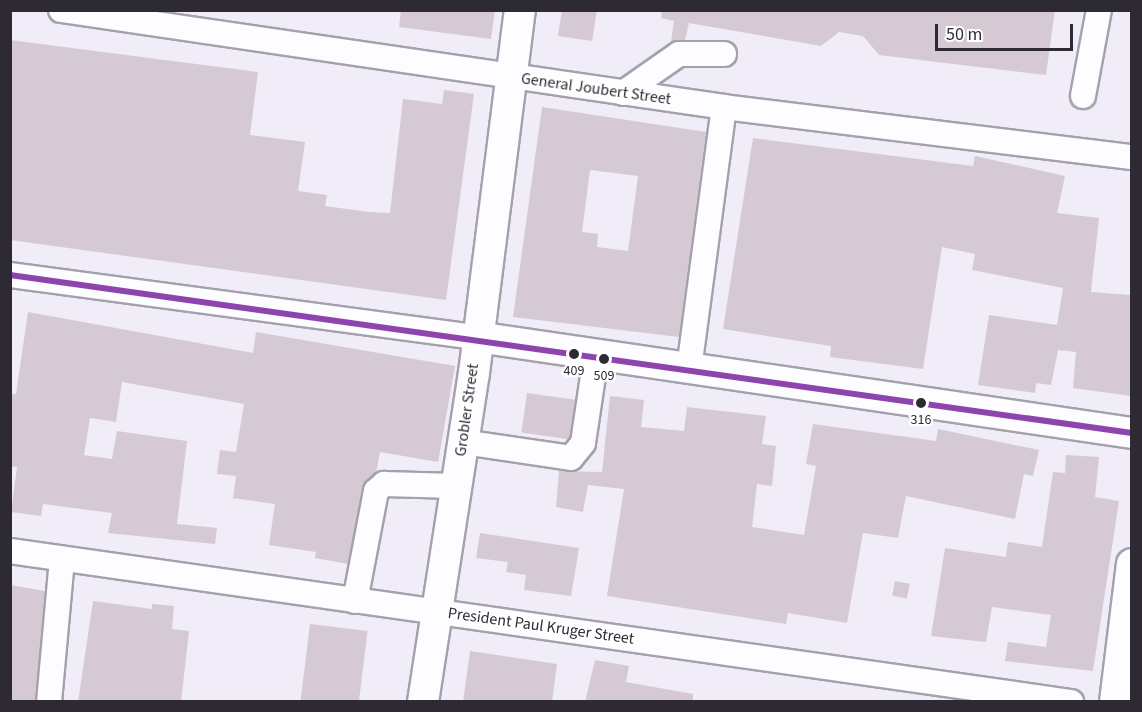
<!DOCTYPE html>
<html>
<head>
<meta charset="utf-8">
<style>
	body { margin:0 }
	#map { position:relative; width:1142px; height:712px; overflow:hidden; background:#f0ecf8; font-family:"Source Sans 3",sans-serif }
	div>[style] { position:absolute }
	[style*='--x'] { left:calc(var(--x)*1px); top:calc(var(--y)*1px); width:calc(var(--w)*1px); rotate:calc(var(--a)*1deg) }
	.building>* { inset:0; background:#d5cad4; transform-origin:0 0 }
	.roads { filter:drop-shadow(2px 0 #a5a1ac) drop-shadow(-2px 0 #a5a1ac) drop-shadow(0 2px #a5a1ac) drop-shadow(0 -2px #a5a1ac) }
	.minor>* { height:24px; margin:-12px; padding:0 12px; transform-origin:12px; border-radius:12px; background:#fdfcfe }
	.major>* { height:30px; margin:-15px; padding:0 15px; transform-origin:15px; border-radius:15px; background:#fdfcfe }
	.bus-1>* { height:6px; margin:-3px; padding:0 3px; transform-origin:3px; border-radius:3px; background:#8e44ad }
	.dots>* { width:16px; height:16px; translate:-50% -50%; box-sizing:border-box; border:3px solid #fff; border-radius:50% }
	span { translate:-50% -50%; white-space:nowrap; text-align:center; line-height:1.15; -webkit-text-stroke:4.5px #fff; paint-order:stroke }
	.bus-label { font-size:14px; color:#2d2a34 }
	.street-label { font-size:16px; color:#2d2a34 }
	.frame { position:absolute; inset:0; border:12px solid #2d2a34; pointer-events:none }
	.scale { position:absolute; left:935px; top:24px; width:138px; height:27px; box-sizing:border-box; border:3px solid #2d2a34; border-top:0; padding-left:8px; font-size:18px; line-height:21px; white-space:nowrap; color:#2d2a34; -webkit-text-stroke:4px #fff; paint-order:stroke }
</style>
</head>
<body>
<div id="map">
	<div class="building">
		<i style="clip-path:polygon(401px 10px,495px 10px,491px 39px,399px 27px)"></i>
		<i style="clip-path:polygon(562px 10px,597px 10px,592px 41px,558px 36px)"></i>
		<i style="clip-path:polygon(662px 10px,1055px 10px,1046px 75px,879px 55px,863px 36px,839px 32px,821px 46px,689px 23px,685px 40px,671px 42px,674px 21px,661px 18px)"></i>
		<i style="clip-path:polygon(10px 40px,258px 72px,250px 135px,305px 142px,298px 191px,327px 195px,325px 206px,369px 212px,390px 213px,403px 99px,442px 104px,444px 90px,474px 94px,446px 300px,10px 240px)"></i>
		<i style="clip-path:polygon(evenodd,542px 107px,706px 132px,679px 337px,513px 317px,542px 107px,590px 170px,638px 176px,628px 251px,597px 247px,598px 234px,582px 232px,590px 170px)"></i>
		<i style="clip-path:polygon(753px 138px,973px 166px,975px 156px,1065px 176px,1057px 213px,1099px 218px,1091px 292px,1131px 295px,1131px 396px,1073px 388px,1076px 352px,1058px 350px,1051px 385px,1036px 383px,1035px 393px,978px 385px,989px 315px,1057px 325px,1063px 288px,972px 270px,975px 254px,942px 247px,923px 369px,830px 357px,831px 346px,723px 329px)"></i>
		<i style="clip-path:polygon(28px 312px,253px 353px,256px 332px,455px 366px,438px 462px,380px 452px,376px 473px,362px 488px,348px 564px,315px 558px,316px 552px,269px 545px,275px 504px,233px 498px,236px 476px,217px 474px,220px 450px,236px 452px,244px 404px,122px 382px,116px 422px,90px 418px,84px 455px,112px 459px,117px 431px,187px 441px,177px 524px,217px 528px,215px 544px,108px 533px,112px 513px,43px 504px,41px 516px,11px 512px,17px 467px,10px 466px,10px 394px,16px 394px)"></i>
		<i style="left:527px;top:393px;width:49px;height:40px;rotate:8deg"></i>
		<i style="clip-path:polygon(610px 396px,644px 400px,641px 427px,684px 431px,687px 407px,766px 416px,762px 444px,776px 446px,772px 486px,757px 484px,752px 527px,804px 535px,816px 466px,806px 464px,813px 424px,936px 441px,938px 429px,1039px 450px,1033px 476px,1024px 474px,1015px 519px,906px 496px,898px 538px,863px 533px,847px 623px,788px 613px,786px 624px,607px 596px,624px 489px,588px 485px,583px 512px,556px 507px,559px 471px,602px 472px)"></i>
		<i style="clip-path:polygon(1066px 455px,1099px 457px,1095px 497px,1119px 501px,1093px 671px,1005px 661px,1008px 642px,1046px 647px,1051px 615px,992px 607px,986px 642px,931px 636px,945px 548px,1006px 557px,1008px 542px,1042px 547px,1053px 472px,1065px 473px)"></i>
		<i style="clip-path:polygon(480px 533px,579px 548px,571px 596px,524px 590px,526px 575px,506px 572px,508px 562px,476px 558px)"></i>
		<i style="left:895px;top:581px;width:15px;height:15px;rotate:11deg"></i>
		<i style="clip-path:polygon(10px 585px,45px 591px,35px 702px,10px 702px)"></i>
		<i style="clip-path:polygon(93px 601px,152px 609px,152px 604px,174px 606px,172px 629px,189px 631px,181px 702px,78px 702px)"></i>
		<i style="left:310px;top:624px;width:58px;height:79px;rotate:7deg"></i>
		<i style="clip-path:polygon(470px 651px,557px 664px,552px 702px,463px 702px)"></i>
		<i style="clip-path:polygon(595px 660px,629px 666px,626px 682px,693px 694px,693px 702px,585px 702px)"></i>
	</div>
	<div class="roads">
		<div class="minor">
			<i style="--x:61;--y:10;--w:670;--a:8.32"></i>
			<i style="--x:724;--y:107;--w:411;--a:7"></i>
			<i style="--x:623;--y:93;--w:68;--a:-34.9"></i>
			<i style="--x:679;--y:54;--w:45;--a:0"></i>
			<i style="--x:1083;--y:96;--w:87;--a:-79.5"></i>
			<i style="--x:10;--y:275;--w:471;--a:7.6"></i>
			<i style="--x:689;--y:369;--w:264;--a:-82.4"></i>
			<i style="--x:463;--y:442;--w:109;--a:8.4"></i>
			<i style="--x:571;--y:458;--w:19;--a:-51"></i>
			<i style="--x:583;--y:443;--w:88;--a:-81.5"></i>
			<i style="--x:10;--y:551;--w:1072;--a:8.1"></i>
			<i style="--x:355;--y:601;--w:112;--a:-79.2"></i>
			<i style="--x:376;--y:491;--w:11;--a:-41"></i>
			<i style="--x:384;--y:484;--w:72;--a:1.6"></i>
			<i style="--x:49;--y:702;--w:144;--a:-84.8"></i>
		</div>
		<div class="major">
			<i style="--x:477;--y:337;--w:662;--a:8.34"></i>
			<i style="--x:423;--y:702;--w:333;--a:-81.2"></i>
			<i style="--x:474;--y:373;--w:366;--a:-82.8"></i>
			<i style="--x:1115;--y:702;--w:139;--a:-83"></i>
		</div>
	</div>
	<div class="bus-1">
		<i style="--x:10;--y:275;--w:1133;--a:8.02"></i>
	</div>
	<div class="dots">
		<i style="left:574px;top:354px;background:#2d2a34"></i>
		<i style="left:604px;top:359px;background:#2d2a34"></i>
		<i style="left:921px;top:403px;background:#2d2a34"></i>
	</div>
	<div class="bus-label">
		<span style="left:574px;top:371px">409</span>
		<span style="left:604px;top:376px">509</span>
		<span style="left:921px;top:420px">316</span>
	</div>
	<div class="street-label">
		<span style="left:596px;top:89px;rotate:8deg">General Joubert Street</span>
		<span style="left:467px;top:410px;rotate:-82deg">Grobler Street</span>
		<span style="left:541px;top:626px;rotate:8deg">President Paul Kruger Street</span>
	</div>
	<div class="frame"></div>
	<div class="scale">50 m</div>
</div>
</body>
</html>
